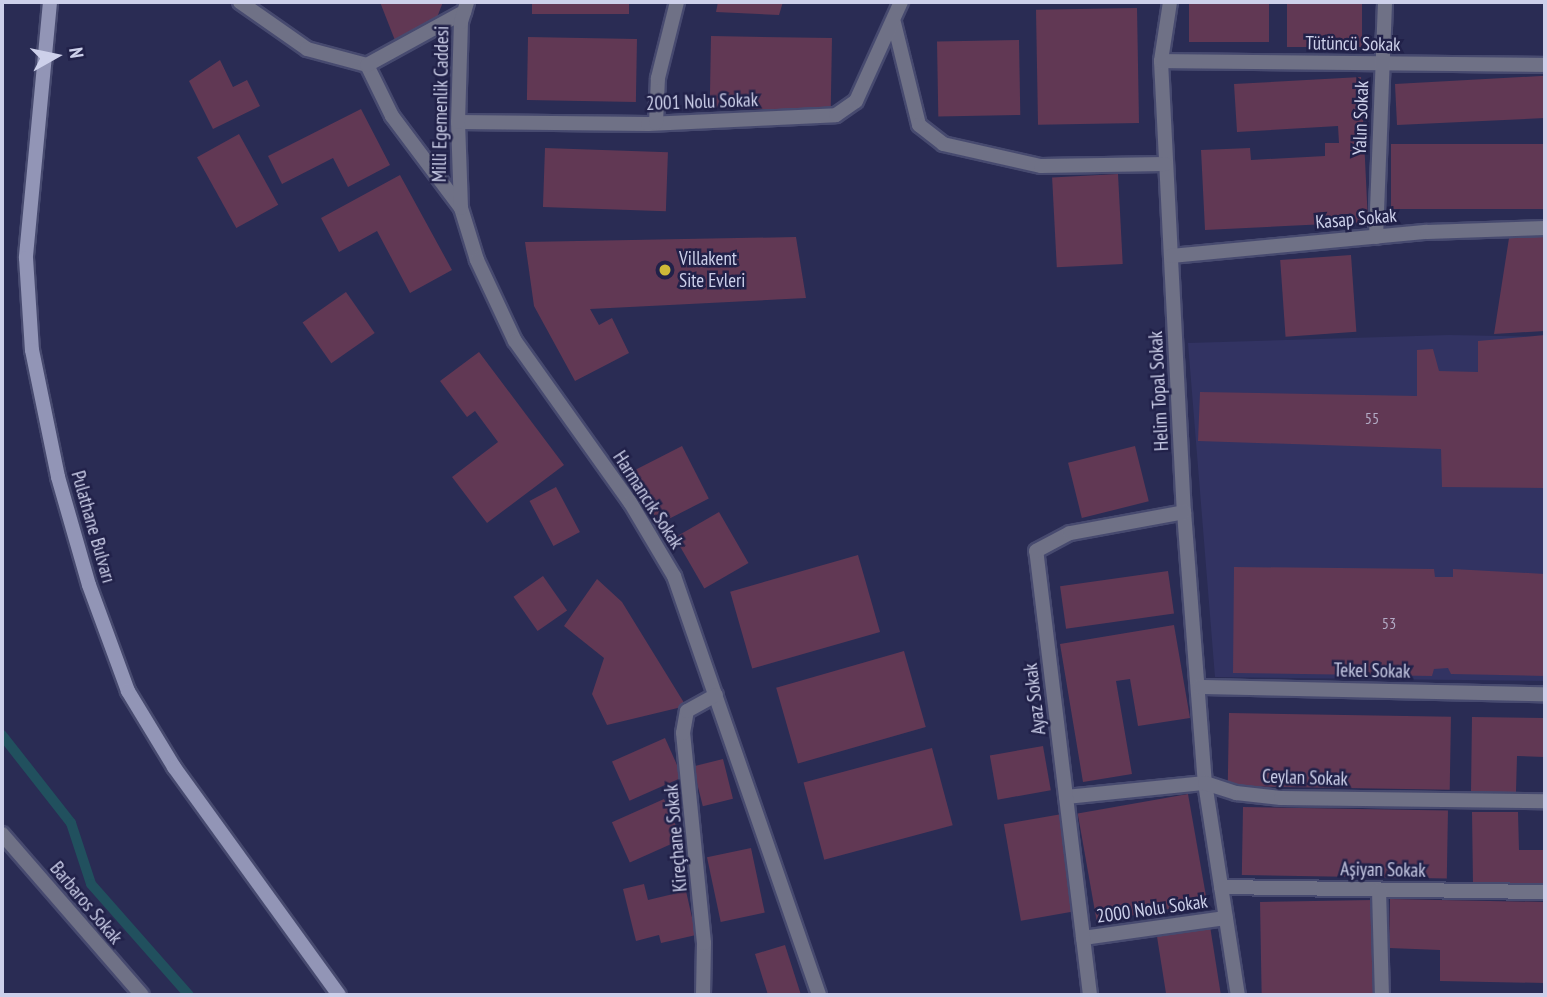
<!DOCTYPE html>
<html>
<head>
<meta charset="utf-8">
<style>
	body { margin:0 }
	#map { position:relative; width:1547px; height:997px; overflow:hidden; background:#2a2c54; font-family:"PT Sans Narrow",sans-serif }
	div>[style] { position:absolute }
	[style*='--x'] { left:calc(var(--x)*1px); top:calc(var(--y)*1px); width:calc(var(--w)*1px); rotate:calc(var(--a)*1deg) }
	.built>* { inset:0; background:#323362 }
	.stream>* { height:10px; margin:-5px; padding:0 5px; transform-origin:5px; border-radius:5px; background:#21505e }
	.building>* { inset:0; background:#613854; transform-origin:0 0 }
	.roads { filter:drop-shadow(2px 0 #474a6f) drop-shadow(-2px 0 #474a6f) drop-shadow(0 2px #474a6f) drop-shadow(0 -2px #474a6f) }
	.lane>* { height:14px; margin:-7px; padding:0 7px; transform-origin:7px; border-radius:7px; background:#6f7186 }
	.street>* { height:14px; margin:-7px; padding:0 7px; transform-origin:7px; border-radius:7px; background:#6f7186 }
	.secondary>* { height:14px; margin:-7px; padding:0 7px; transform-origin:7px; border-radius:7px; background:#9295b6 }
	.dots>* { width:19px; height:19px; translate:-50% -50%; box-sizing:border-box; border:4px solid #212149; border-radius:50% }
	span { translate:-50% -50%; white-space:nowrap; text-align:center; line-height:1.15; -webkit-text-stroke:5px #212149; paint-order:stroke }
	.number-label { font-size:16px; color:#b2aac4 }
	.number-label span { -webkit-text-stroke-width:0 }
	.street-label { font-size:19px; color:#cdd0ea }
	.poi-label { font-size:19px; color:#cdd0ea }
	.left { translate:0 -50%; text-align:left }
	.frame { position:absolute; inset:0; border:4px solid #cdd0ea; pointer-events:none }
	.north { position:absolute; left:21px; top:21px; width:70px; height:70px; -webkit-text-stroke:5px #212149; paint-order:stroke; rotate:81deg; font-size:19px; font-weight:700; line-height:28px; text-align:center; color:#cdd0ea }
	.north::after { content:''; display:block; margin:auto; width:24px; height:32px; background:#cdd0ea; clip-path:polygon(50% 0,100% 100%,50% 72%,0 100%) }
</style>
</head>
<body>
<div id="map">
	<div class="built">
		<i style="clip-path:polygon(1449px 335px,1545px 337px,1545px 681px,1215px 677px,1188px 343px)"></i>
	</div>
	<div class="stream">
		<i style="--x:2;--y:735;--w:112;--a:51.9"></i>
		<i style="--x:71;--y:823;--w:64;--a:71.8"></i>
		<i style="--x:91;--y:884;--w:148;--a:48.6"></i>
	</div>
	<div class="building">
		<i style="clip-path:polygon(380px 2px,443px 2px,434px 25px,396px 43px)"></i>
		<i style="left:532px;top:2px;width:97px;height:12px"></i>
		<i style="clip-path:polygon(718px 2px,783px 2px,779px 15px,716px 12px)"></i>
		<i style="left:1189px;top:2px;width:80px;height:40px"></i>
		<i style="left:1287px;top:2px;width:75px;height:45px"></i>
		<i style="left:1137px;top:8px;width:115px;height:101px;rotate:89deg"></i>
		<i style="left:711px;top:36px;width:121px;height:72px;rotate:1deg"></i>
		<i style="left:528px;top:37px;width:109px;height:63px;rotate:1deg"></i>
		<i style="left:1019px;top:40px;width:75px;height:82px;rotate:89deg"></i>
		<i style="clip-path:polygon(220px 60px,233px 87px,247px 80px,260px 106px,213px 129px,189px 81px)"></i>
		<i style="clip-path:polygon(1541px 76px,1545px 76px,1545px 118px,1397px 125px,1395px 84px)"></i>
		<i style="clip-path:polygon(1361px 77px,1368px 222px,1205px 230px,1201px 150px,1250px 148px,1251px 160px,1325px 156px,1325px 143px,1339px 143px,1338px 126px,1237px 132px,1234px 84px)"></i>
		<i style="clip-path:polygon(361px 109px,390px 165px,348px 187px,333px 158px,282px 184px,268px 156px)"></i>
		<i style="left:239px;top:134px;width:81px;height:48px;rotate:61deg"></i>
		<i style="left:1545px;top:144px;width:65px;height:154px;rotate:90deg"></i>
		<i style="left:545px;top:148px;width:123px;height:59px;rotate:2deg"></i>
		<i style="left:1118px;top:174px;width:90px;height:66px;rotate:87deg"></i>
		<i style="clip-path:polygon(400px 175px,452px 270px,410px 293px,377px 231px,339px 252px,321px 218px)"></i>
		<i style="clip-path:polygon(1545px 236px,1545px 331px,1494px 334px,1509px 238px)"></i>
		<i style="clip-path:polygon(796px 237px,806px 298px,590px 309px,599px 325px,612px 318px,629px 353px,575px 381px,534px 306px,525px 242px)"></i>
		<i style="left:1351px;top:255px;width:77px;height:71px;rotate:86deg"></i>
		<i style="left:346px;top:292px;width:50px;height:53px;rotate:55deg"></i>
		<i style="clip-path:polygon(1545px 335px,1545px 488px,1442px 487px,1441px 449px,1198px 441px,1200px 392px,1417px 396px,1417px 350px,1433px 349px,1439px 371px,1478px 372px,1478px 341px)"></i>
		<i style="clip-path:polygon(479px 352px,564px 465px,487px 523px,452px 477px,498px 442px,475px 411px,467px 417px,440px 381px)"></i>
		<i style="left:682px;top:446px;width:59px;height:56px;rotate:63deg"></i>
		<i style="left:1135px;top:446px;width:57px;height:69px;rotate:76deg"></i>
		<i style="left:556px;top:487px;width:51px;height:30px;rotate:62deg"></i>
		<i style="left:719px;top:512px;width:59px;height:51px;rotate:60deg"></i>
		<i style="left:858px;top:555px;width:80px;height:133px;rotate:74deg"></i>
		<i style="clip-path:polygon(1234px 567px,1434px 569px,1435px 577px,1453px 577px,1453px 569px,1545px 574px,1545px 676px,1451px 674px,1448px 668px,1434px 669px,1432px 676px,1233px 673px)"></i>
		<i style="left:1168px;top:571px;width:43px;height:109px;rotate:82deg"></i>
		<i style="left:543px;top:576px;width:42px;height:36px;rotate:55deg"></i>
		<i style="clip-path:polygon(597px 579px,622px 602px,686px 706px,607px 725px,592px 694px,604px 658px,564px 626px)"></i>
		<i style="clip-path:polygon(1174px 625px,1190px 718px,1138px 726px,1130px 679px,1116px 681px,1132px 774px,1083px 782px,1060px 644px)"></i>
		<i style="left:904px;top:651px;width:79px;height:133px;rotate:74deg"></i>
		<i style="left:1229px;top:713px;width:222px;height:73px;rotate:1deg"></i>
		<i style="clip-path:polygon(1472px 717px,1545px 718px,1545px 757px,1517px 756px,1516px 792px,1471px 792px)"></i>
		<i style="left:665px;top:738px;width:43px;height:58px;rotate:66deg"></i>
		<i style="left:1043px;top:746px;width:45px;height:54px;rotate:80deg"></i>
		<i style="left:932px;top:748px;width:80px;height:133px;rotate:75deg"></i>
		<i style="left:723px;top:759px;width:41px;height:31px;rotate:76deg"></i>
		<i style="left:1188px;top:794px;width:110px;height:112px;rotate:80deg"></i>
		<i style="left:664px;top:799px;width:44px;height:57px;rotate:66deg"></i>
		<i style="left:1243px;top:807px;width:205px;height:68px;rotate:1deg"></i>
		<i style="clip-path:polygon(1472px 812px,1518px 812px,1519px 850px,1545px 850px,1545px 885px,1473px 886px)"></i>
		<i style="left:1062px;top:814px;width:98px;height:59px;rotate:80deg"></i>
		<i style="left:751px;top:848px;width:66px;height:45px;rotate:78deg"></i>
		<i style="clip-path:polygon(644px 884px,648px 900px,686px 891px,696px 935px,661px 943px,659px 935px,636px 941px,623px 889px)"></i>
		<i style="clip-path:polygon(1390px 899px,1545px 902px,1545px 983px,1440px 981px,1440px 950px,1389px 948px)"></i>
		<i style="left:1372px;top:900px;width:95px;height:112px;rotate:89deg"></i>
		<i style="left:1210px;top:926px;width:70px;height:54px;rotate:81deg"></i>
		<i style="clip-path:polygon(785px 945px,801px 995px,768px 995px,755px 954px)"></i>
	</div>
	<div class="roads">
		<div class="lane">
			<i style="--x:1083;--y:938;--w:144;--a:-8"></i>
		</div>
		<div class="street">
			<i style="--x:240;--y:2;--w:82;--a:35"></i>
			<i style="--x:307;--y:49;--w:62;--a:14.9"></i>
			<i style="--x:1170;--y:2;--w:60;--a:98.7"></i>
			<i style="--x:1161;--y:61;--w:452;--a:87.1"></i>
			<i style="--x:1184;--y:512;--w:272;--a:85.6"></i>
			<i style="--x:1205;--y:783;--w:215;--a:81.2"></i>
			<i style="--x:894;--y:23;--w:105;--a:76.2"></i>
			<i style="--x:919;--y:125;--w:31;--a:38"></i>
			<i style="--x:943;--y:144;--w:100;--a:12.7"></i>
			<i style="--x:1041;--y:166;--w:124;--a:-0.9"></i>
			<i style="--x:1161;--y:61;--w:384;--a:0.6"></i>
			<i style="--x:367;--y:65;--w:57;--a:63.9"></i>
			<i style="--x:392;--y:116;--w:115;--a:53.1"></i>
			<i style="--x:461;--y:208;--w:54;--a:72.9"></i>
			<i style="--x:477;--y:260;--w:89;--a:64.9"></i>
			<i style="--x:515;--y:341;--w:198;--a:54.5"></i>
			<i style="--x:630;--y:502;--w:86;--a:59.3"></i>
			<i style="--x:674;--y:576;--w:443;--a:70.9"></i>
			<i style="--x:367;--y:65;--w:111;--a:-28.7"></i>
			<i style="--x:458;--y:122;--w:190;--a:0.6"></i>
			<i style="--x:648;--y:124;--w:188;--a:-2.7"></i>
			<i style="--x:836;--y:115;--w:24;--a:-35"></i>
			<i style="--x:856;--y:101;--w:109;--a:-65.6"></i>
			<i style="--x:656;--y:123;--w:45;--a:-87.5"></i>
			<i style="--x:658;--y:78;--w:78;--a:-76"></i>
			<i style="--x:461;--y:208;--w:86;--a:-92"></i>
			<i style="--x:458;--y:122;--w:100;--a:-88.3"></i>
			<i style="--x:461;--y:22;--w:21;--a:-73"></i>
			<i style="--x:1376;--y:237;--w:235;--a:-87.8"></i>
			<i style="--x:1171;--y:256;--w:257;--a:-5.4"></i>
			<i style="--x:1427;--y:232;--w:118;--a:-1.9"></i>
			<i style="--x:1199;--y:687;--w:346;--a:1.2"></i>
			<i style="--x:1066;--y:797;--w:140;--a:-5.8"></i>
			<i style="--x:1205;--y:783;--w:33;--a:18"></i>
			<i style="--x:1236;--y:793;--w:45;--a:6.3"></i>
			<i style="--x:1281;--y:798;--w:264;--a:0.7"></i>
			<i style="--x:2;--y:834;--w:213;--a:49"></i>
			<i style="--x:1221;--y:887;--w:324;--a:0.9"></i>
			<i style="--x:1379;--y:890;--w:105;--a:88.4"></i>
			<i style="--x:703;--y:995;--w:52;--a:-88.9"></i>
			<i style="--x:704;--y:943;--w:211;--a:-95.7"></i>
			<i style="--x:683;--y:733;--w:22;--a:-80"></i>
			<i style="--x:687;--y:711;--w:33;--a:-29"></i>
			<i style="--x:1090;--y:995;--w:447;--a:-96.9"></i>
			<i style="--x:1036;--y:551;--w:38;--a:-28"></i>
			<i style="--x:1070;--y:533;--w:116;--a:-10.4"></i>
		</div>
		<div class="secondary">
			<i style="--x:50;--y:2;--w:257;--a:95.4"></i>
			<i style="--x:26;--y:258;--w:92;--a:86.3"></i>
			<i style="--x:32;--y:350;--w:130;--a:78.4"></i>
			<i style="--x:58;--y:477;--w:112;--a:74"></i>
			<i style="--x:89;--y:585;--w:113;--a:69.8"></i>
			<i style="--x:128;--y:691;--w:89;--a:58.8"></i>
			<i style="--x:174;--y:767;--w:281;--a:54.1"></i>
		</div>
	</div>
	<div class="dots">
		<i style="left:665px;top:270px;background:#cdb938"></i>
	</div>
	<div class="number-label">
		<span style="left:1372px;top:418px">55</span>
		<span style="left:1389px;top:623px">53</span>
	</div>
	<div class="street-label">
		<span style="left:1353px;top:44px;rotate:1deg">Tütüncü Sokak</span>
		<span style="left:702px;top:102px;rotate:-2deg">2001 Nolu Sokak</span>
		<span style="left:441px;top:104px;rotate:-89deg">Milli Egemenlik Caddesi</span>
		<span style="left:1361px;top:118px;rotate:-88deg">Yalın Sokak</span>
		<span style="left:1356px;top:219px;rotate:-5deg">Kasap Sokak</span>
		<span style="left:1159px;top:391px;rotate:-93deg">Helim Topal Sokak</span>
		<span style="left:648px;top:500px;rotate:57deg">Harmancık Sokak</span>
		<span style="left:93px;top:527px;rotate:74deg">Pulathane Bulvarı</span>
		<span style="left:1372px;top:671px;rotate:1deg">Tekel Sokak</span>
		<span style="left:1035px;top:699px;rotate:-97deg">Ayaz Sokak</span>
		<span style="left:1305px;top:778px;rotate:2deg">Ceylan Sokak</span>
		<span style="left:676px;top:838px;rotate:-95deg">Kireçhane Sokak</span>
		<span style="left:1383px;top:870px;rotate:1deg">Aşiyan Sokak</span>
		<span style="left:86px;top:903px;rotate:50deg">Barbaros Sokak</span>
		<span style="left:1152px;top:909px;rotate:-8deg">2000 Nolu Sokak</span>
	</div>
	<div class="poi-label">
		<span class="left" style="left:679px;top:270px">Villakent<br>Site Evleri</span>
	</div>
	<div class="frame"></div>
	<div class="north">N</div>
</div>
</body>
</html>
